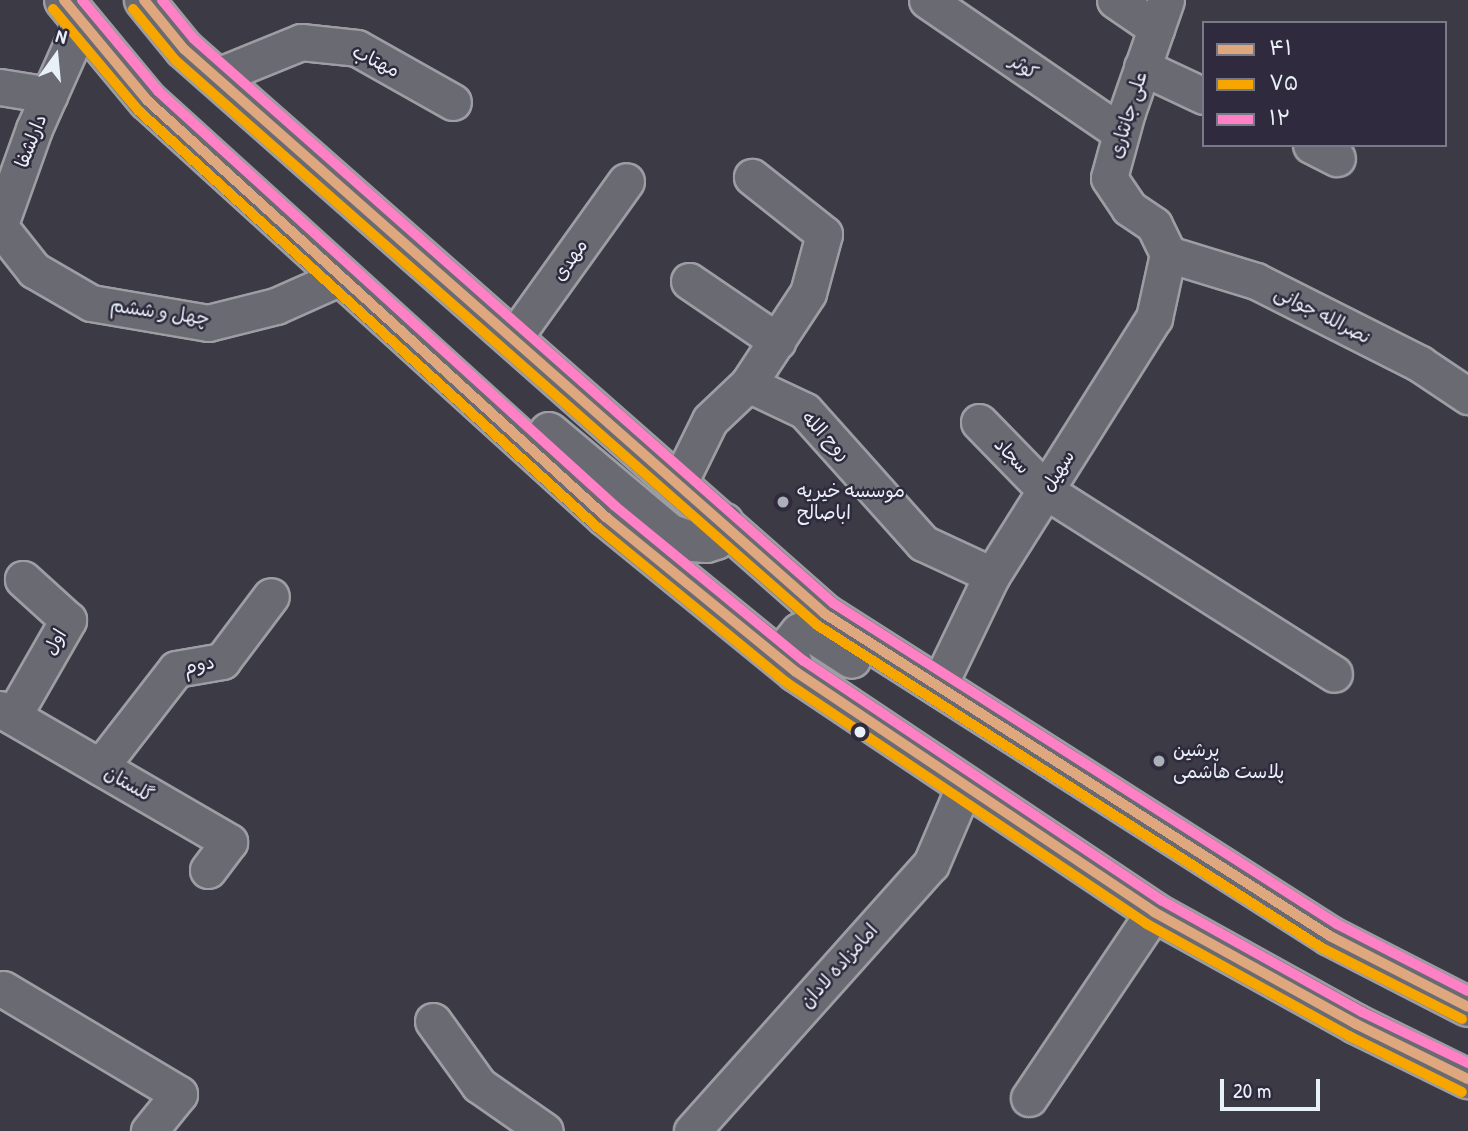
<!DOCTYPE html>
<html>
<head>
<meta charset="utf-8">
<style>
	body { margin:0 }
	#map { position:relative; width:1468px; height:1131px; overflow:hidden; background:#3c3a44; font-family:"Patrick Hand","Playpen Sans Arabic",sans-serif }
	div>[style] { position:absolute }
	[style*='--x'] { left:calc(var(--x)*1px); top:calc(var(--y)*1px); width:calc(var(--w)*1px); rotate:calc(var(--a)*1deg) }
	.roads { filter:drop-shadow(2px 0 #9d9ea4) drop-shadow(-2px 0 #9d9ea4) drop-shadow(0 2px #9d9ea4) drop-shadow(0 -2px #9d9ea4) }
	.street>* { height:35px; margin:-17.5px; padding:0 17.5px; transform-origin:17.5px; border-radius:17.5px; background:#6a6b72 }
	.primary>* { height:38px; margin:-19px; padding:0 19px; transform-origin:19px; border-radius:19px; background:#6a6b72 }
	.bus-1>* { height:10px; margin:-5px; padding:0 5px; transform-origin:5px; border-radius:5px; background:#dfa77e }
	.bus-2>* { height:10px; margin:-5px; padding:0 5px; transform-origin:5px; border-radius:5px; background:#f7a600 }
	.bus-3>* { height:10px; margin:-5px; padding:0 5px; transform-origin:5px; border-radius:5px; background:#ff80c5 }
	.dots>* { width:19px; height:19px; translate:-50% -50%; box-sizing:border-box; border:4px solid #2f2a3d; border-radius:50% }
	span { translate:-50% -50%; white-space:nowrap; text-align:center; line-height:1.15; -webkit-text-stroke:5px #2f2a3d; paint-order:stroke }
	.street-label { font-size:19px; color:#e8f1f8 }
	.poi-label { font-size:19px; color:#e8f1f8 }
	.left { translate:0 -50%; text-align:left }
	.legend { position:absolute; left:1202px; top:21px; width:245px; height:126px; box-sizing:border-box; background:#2f2a3d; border:2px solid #797a88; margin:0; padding:9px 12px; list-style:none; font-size:21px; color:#e8f1f8 }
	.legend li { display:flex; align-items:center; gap:14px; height:35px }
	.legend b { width:35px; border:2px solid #797a88 }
	.north { position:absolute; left:21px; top:21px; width:70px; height:70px; -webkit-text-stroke:5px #2f2a3d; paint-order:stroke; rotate:15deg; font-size:19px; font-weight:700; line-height:28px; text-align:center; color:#e8f1f8 }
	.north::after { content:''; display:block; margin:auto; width:24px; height:32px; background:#e8f1f8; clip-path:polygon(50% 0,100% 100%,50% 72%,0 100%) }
	.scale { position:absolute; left:1220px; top:1079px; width:100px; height:32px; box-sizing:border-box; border:4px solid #e8f1f8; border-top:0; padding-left:9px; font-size:21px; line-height:24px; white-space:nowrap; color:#e8f1f8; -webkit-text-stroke:5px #2f2a3d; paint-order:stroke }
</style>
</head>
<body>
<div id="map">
	<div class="roads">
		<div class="street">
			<i style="--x:927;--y:0;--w:235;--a:34.4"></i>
			<i style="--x:1115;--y:0;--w:50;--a:34.3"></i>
			<i style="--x:1166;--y:0;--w:119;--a:109.2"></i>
			<i style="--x:1127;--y:112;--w:68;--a:105.3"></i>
			<i style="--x:1109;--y:178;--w:36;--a:56"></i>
			<i style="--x:1129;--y:208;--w:30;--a:34"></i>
			<i style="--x:1154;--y:225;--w:32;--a:64"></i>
			<i style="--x:1142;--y:67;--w:68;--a:25.1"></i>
			<i style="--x:215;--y:77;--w:93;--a:-22.1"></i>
			<i style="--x:301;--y:42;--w:56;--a:6.1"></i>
			<i style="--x:357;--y:48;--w:110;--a:29.4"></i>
			<i style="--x:0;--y:87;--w:50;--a:9.3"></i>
			<i style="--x:1311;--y:145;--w:29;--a:27"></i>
			<i style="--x:0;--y:224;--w:101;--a:-70.3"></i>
			<i style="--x:34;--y:129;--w:118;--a:-66"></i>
			<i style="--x:0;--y:227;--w:55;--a:51.7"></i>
			<i style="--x:34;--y:270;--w:66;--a:30.1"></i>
			<i style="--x:91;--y:303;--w:119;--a:9.7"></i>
			<i style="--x:208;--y:323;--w:70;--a:-14"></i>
			<i style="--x:276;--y:306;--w:71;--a:-24"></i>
			<i style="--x:1168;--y:254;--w:92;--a:17.1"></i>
			<i style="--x:1256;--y:281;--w:184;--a:26.8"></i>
			<i style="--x:1420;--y:364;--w:58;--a:33.7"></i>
			<i style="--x:689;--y:281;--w:107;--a:34.3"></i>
			<i style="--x:513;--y:339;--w:194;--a:-54.4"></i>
			<i style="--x:748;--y:384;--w:63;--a:25.3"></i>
			<i style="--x:805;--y:411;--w:177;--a:48.2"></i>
			<i style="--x:923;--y:543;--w:76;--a:24.9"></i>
			<i style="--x:979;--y:422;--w:96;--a:45.8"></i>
			<i style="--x:1046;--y:491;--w:341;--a:32.4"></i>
			<i style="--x:678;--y:485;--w:72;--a:-63.8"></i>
			<i style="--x:710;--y:420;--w:52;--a:-43.5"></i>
			<i style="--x:748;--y:384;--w:109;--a:-56.6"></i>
			<i style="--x:808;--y:293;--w:61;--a:-74.8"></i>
			<i style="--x:824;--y:234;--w:92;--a:-141.6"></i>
			<i style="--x:938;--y:687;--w:124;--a:-64.3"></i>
			<i style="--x:992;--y:575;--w:304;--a:-57.8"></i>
			<i style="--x:1154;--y:318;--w:66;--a:-77.7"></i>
			<i style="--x:0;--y:709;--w:265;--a:30.1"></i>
			<i style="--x:229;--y:842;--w:35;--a:127"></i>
			<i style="--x:13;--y:716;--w:111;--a:-60.2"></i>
			<i style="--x:68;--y:620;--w:61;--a:-137.7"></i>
			<i style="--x:100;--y:767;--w:124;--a:-52.2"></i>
			<i style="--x:176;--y:669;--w:47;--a:-9.9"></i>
			<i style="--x:222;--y:661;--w:81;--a:-53"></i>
			<i style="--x:3;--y:989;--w:205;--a:30.8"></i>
			<i style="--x:179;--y:1094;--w:48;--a:129"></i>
			<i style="--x:433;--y:1021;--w:79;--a:54.3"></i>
			<i style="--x:479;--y:1085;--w:80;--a:34.9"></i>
			<i style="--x:1029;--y:1098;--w:224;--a:-56.1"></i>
			<i style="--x:692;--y:1131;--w:358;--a:-48.2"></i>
			<i style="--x:931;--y:864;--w:84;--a:-66.8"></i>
		</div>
		<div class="primary">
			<i style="--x:64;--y:0;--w:131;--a:50.3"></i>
			<i style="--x:148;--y:101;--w:619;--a:42.25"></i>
			<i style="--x:606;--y:517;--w:245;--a:39.2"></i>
			<i style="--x:796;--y:672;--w:431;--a:33.8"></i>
			<i style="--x:1154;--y:912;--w:231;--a:29"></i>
			<i style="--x:1356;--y:1024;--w:125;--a:26.2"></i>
			<i style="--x:144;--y:0;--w:63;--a:50.8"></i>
			<i style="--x:184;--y:49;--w:854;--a:41.39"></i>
			<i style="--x:825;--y:614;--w:599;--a:32.52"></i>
			<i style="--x:1330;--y:936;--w:155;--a:27.2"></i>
			<i style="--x:549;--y:432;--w:157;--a:40.1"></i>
			<i style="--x:669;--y:533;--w:27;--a:20"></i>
			<i style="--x:694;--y:542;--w:12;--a:5"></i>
			<i style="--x:706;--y:543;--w:10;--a:-17"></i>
			<i style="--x:716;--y:540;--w:19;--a:-65"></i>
			<i style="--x:796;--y:672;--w:25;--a:-111"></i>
			<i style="--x:787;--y:649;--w:21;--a:-51"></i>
			<i style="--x:800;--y:633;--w:14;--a:4"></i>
			<i style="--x:814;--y:634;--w:45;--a:33.3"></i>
		</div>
	</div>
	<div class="bus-1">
		<i style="--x:64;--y:0;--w:131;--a:50.3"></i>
		<i style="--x:148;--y:101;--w:619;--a:42.25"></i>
		<i style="--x:606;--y:517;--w:245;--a:39.2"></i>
		<i style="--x:796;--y:672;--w:431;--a:33.8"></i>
		<i style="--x:1154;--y:912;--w:231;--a:29"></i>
		<i style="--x:1356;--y:1024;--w:125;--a:26.2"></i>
		<i style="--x:144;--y:0;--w:63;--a:50.8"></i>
		<i style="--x:184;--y:49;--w:854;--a:41.39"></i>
		<i style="--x:825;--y:614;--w:599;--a:32.52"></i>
		<i style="--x:1330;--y:936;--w:155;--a:27.2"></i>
	</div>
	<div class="bus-2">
		<i style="--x:53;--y:9;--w:133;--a:49.9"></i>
		<i style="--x:139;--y:111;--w:619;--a:42.25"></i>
		<i style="--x:597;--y:527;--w:246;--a:39.4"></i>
		<i style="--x:787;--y:683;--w:433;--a:33.8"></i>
		<i style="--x:1147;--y:924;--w:231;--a:29"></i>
		<i style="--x:1349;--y:1036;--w:126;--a:26.4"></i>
		<i style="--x:133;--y:9;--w:66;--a:50.5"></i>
		<i style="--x:175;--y:60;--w:855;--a:41.35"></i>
		<i style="--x:817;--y:625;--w:599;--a:32.6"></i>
		<i style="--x:1322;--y:948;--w:157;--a:26.9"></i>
	</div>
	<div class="bus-3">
		<i style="--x:82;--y:0;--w:119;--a:50.1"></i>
		<i style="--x:158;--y:91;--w:617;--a:42.24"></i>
		<i style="--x:615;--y:506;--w:244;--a:39.4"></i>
		<i style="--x:804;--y:661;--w:430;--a:33.8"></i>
		<i style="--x:1161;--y:900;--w:230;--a:29.1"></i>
		<i style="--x:1362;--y:1012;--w:118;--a:25.7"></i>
		<i style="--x:162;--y:0;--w:50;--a:50.6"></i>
		<i style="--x:194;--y:39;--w:852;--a:41.43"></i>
		<i style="--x:833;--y:603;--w:598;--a:32.49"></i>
		<i style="--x:1337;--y:924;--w:147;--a:27.1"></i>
	</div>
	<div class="dots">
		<i style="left:783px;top:502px;background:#acb1b9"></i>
		<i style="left:860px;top:732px;background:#e8f1f8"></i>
		<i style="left:1159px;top:761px;background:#acb1b9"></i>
	</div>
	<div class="street-label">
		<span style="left:376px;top:61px;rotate:26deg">مهتاب</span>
		<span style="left:1024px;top:67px;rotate:34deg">کوثر</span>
		<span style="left:1128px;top:115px;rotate:-73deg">علی جانثاری</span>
		<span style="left:31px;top:141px;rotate:-69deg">دارلشفا</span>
		<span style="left:570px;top:260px;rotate:-55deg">مهدی</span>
		<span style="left:160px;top:312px;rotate:8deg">چهل و ششم</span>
		<span style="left:1323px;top:315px;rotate:27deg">نصرالله جوانی</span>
		<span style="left:826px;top:436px;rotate:46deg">روح الله</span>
		<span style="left:1012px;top:456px;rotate:46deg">سجاد</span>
		<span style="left:1058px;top:471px;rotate:-58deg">سهیل</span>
		<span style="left:55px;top:642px;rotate:-60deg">اول</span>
		<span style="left:199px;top:665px;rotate:-13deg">دوم</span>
		<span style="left:129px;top:784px;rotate:30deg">گلستان</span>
		<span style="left:839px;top:966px;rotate:-48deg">امامزاده لادان</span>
	</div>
	<div class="poi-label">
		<span class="left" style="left:797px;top:502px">موسسه خیریه<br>اباصالح</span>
		<span class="left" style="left:1173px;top:761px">پرشین<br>پلاست هاشمی</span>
	</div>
	<ul class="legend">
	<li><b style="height:9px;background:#dfa77e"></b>۴۱</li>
	<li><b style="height:9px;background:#f7a600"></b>۷۵</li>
	<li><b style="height:9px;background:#ff80c5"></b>۱۲</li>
	</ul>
	<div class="north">N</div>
	<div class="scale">20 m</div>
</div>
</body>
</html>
